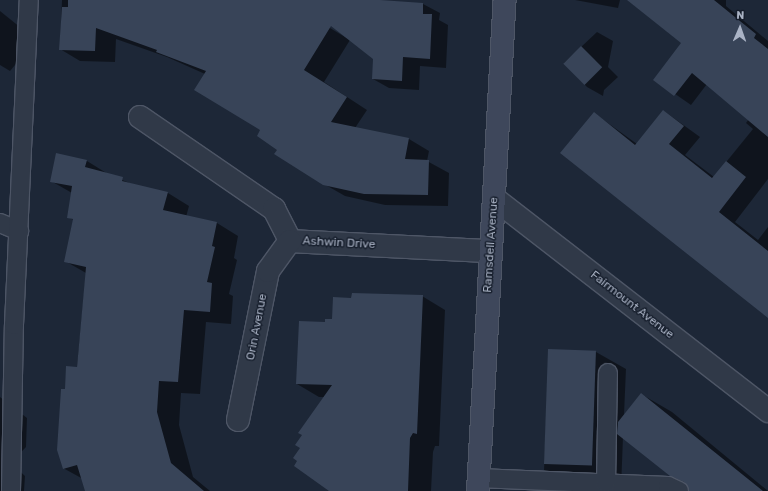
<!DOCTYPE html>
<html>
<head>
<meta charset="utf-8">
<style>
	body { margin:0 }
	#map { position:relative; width:768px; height:491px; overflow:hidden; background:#1d2737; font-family:Rubik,sans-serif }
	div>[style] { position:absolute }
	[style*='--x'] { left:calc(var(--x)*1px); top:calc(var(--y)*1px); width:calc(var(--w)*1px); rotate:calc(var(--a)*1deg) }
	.shadow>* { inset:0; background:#0007 }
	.building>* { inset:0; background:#384458; transform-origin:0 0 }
	.roads { filter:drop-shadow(1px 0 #4e5666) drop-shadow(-1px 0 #4e5666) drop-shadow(0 1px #4e5666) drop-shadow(0 -1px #4e5666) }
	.lane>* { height:18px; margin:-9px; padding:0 9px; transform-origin:9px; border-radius:9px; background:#303948 }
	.street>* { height:22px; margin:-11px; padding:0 11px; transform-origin:11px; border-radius:11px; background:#303948 }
	.secondary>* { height:22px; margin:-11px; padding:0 11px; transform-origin:11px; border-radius:11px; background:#3e475b }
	span { translate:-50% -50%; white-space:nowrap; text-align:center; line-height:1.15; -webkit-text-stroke:3px #161e2c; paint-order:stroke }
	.street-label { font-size:12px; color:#aab3c5 }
	.north { position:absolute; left:720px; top:8px; width:40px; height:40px; -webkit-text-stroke:3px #161e2c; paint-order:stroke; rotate:2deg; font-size:11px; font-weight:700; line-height:16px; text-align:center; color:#aab3c5 }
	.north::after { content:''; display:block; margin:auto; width:14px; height:18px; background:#aab3c5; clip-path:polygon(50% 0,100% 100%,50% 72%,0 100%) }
</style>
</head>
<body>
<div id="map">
	<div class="shadow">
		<i style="clip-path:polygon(62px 0,256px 0,330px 28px,350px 40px,324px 82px,367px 110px,355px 128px,409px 139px,429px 151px,427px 161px,449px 173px,448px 206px,385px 205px,345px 196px,324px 184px,262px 130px,205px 74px,167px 57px,116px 39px,115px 62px,80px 61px,60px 49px)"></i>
		<i style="clip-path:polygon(313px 0,375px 0,373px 2px,423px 4px,440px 13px,439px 20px,448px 25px,446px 68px,420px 66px,419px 90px,389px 88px,373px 79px,375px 51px)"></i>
		<i style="clip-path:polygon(575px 0,620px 0,618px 8px)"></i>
		<i style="clip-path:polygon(628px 0,726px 0,726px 6px,768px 41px,768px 179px,735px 222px,758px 240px,768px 227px,768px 317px,594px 113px,637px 144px,664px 111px,700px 137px,685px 155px,714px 177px,753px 129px,746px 123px,749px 119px,707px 84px,691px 105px,655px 80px,682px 43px)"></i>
		<i style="clip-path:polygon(0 11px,36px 40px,10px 71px,0 65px)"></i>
		<i style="clip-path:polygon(597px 32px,613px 41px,608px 67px,618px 77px,604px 90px,603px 96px,587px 87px,564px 63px)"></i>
		<i style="clip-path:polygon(57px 154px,87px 161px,108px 174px,134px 185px,168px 193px,189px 206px,186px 217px,217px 223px,238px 236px,234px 258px,237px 260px,229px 294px,233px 296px,231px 324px,206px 322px,200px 394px,181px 393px,179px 425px,193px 477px,210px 491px,91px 491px,83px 479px,63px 468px,65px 390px,77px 368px,86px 273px,65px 261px,74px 220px,68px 217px,72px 193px,51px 181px)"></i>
		<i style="clip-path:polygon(422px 296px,445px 310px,439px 446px,435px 446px,433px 452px,431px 491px,331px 491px,299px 461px,301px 447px,325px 397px,319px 397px,297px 384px,326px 323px,333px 320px,352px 299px)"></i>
		<i style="clip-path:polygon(549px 350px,596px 352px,626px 369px,624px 415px,641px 394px,672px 412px,768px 491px,690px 491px,686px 484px,670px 475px,623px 437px,621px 489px,575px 487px,544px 470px)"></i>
		<i style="clip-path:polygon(0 397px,27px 418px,26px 447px,11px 463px,25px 476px,24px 491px,0 491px)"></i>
	</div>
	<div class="building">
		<i style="clip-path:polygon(68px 0,380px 0,423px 3px,423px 14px,432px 14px,430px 59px,403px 57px,402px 81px,372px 79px,373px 59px,331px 26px,304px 70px,347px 97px,331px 122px,409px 138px,405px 159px,429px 160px,428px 195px,364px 194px,323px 185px,274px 154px,277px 150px,257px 136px,260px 130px,194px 90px,206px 71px,156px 52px,157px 50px,96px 28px,95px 51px,59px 50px,62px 7px,68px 7px)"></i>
		<i style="clip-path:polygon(627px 0,714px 0,756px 34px,754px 38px,768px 49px,768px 137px,692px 73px,674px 96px,653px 80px,681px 43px)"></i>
		<i style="left:581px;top:46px;width:30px;height:25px;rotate:45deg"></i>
		<i style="clip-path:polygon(663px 110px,684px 126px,669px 144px,712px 178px,726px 161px,746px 177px,719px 212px,768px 251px,768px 318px,560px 153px,594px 112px,635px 145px)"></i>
		<i style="clip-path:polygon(56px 153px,87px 160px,85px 167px,123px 177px,122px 181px,168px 192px,163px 210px,217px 222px,212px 246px,215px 247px,207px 282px,212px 283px,210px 312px,184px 310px,178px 382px,159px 381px,157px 412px,171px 463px,204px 491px,85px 491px,77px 465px,63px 469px,57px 450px,61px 389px,65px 389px,66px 366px,77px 367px,86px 267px,64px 262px,73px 219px,67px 218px,72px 186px,50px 182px)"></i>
		<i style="clip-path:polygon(352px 293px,423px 295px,417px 434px,413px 433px,410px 438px,408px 491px,329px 491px,294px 466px,297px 461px,293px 458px,300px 448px,295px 445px,302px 435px,298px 433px,332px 385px,296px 384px,299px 321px,325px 322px,325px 319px,332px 319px,333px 297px,351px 298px)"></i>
		<i style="left:548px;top:349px;width:48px;height:115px;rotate:2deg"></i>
		<i style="clip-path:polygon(641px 393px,763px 491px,689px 491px,684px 482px,670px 476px,617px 434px,618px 422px)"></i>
	</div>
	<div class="roads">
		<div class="lane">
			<i style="--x:0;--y:223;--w:21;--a:23"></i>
			<i style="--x:478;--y:478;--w:190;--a:2.4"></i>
			<i style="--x:668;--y:486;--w:12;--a:24"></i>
			<i style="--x:606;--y:483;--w:110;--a:-89"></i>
			<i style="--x:11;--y:491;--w:166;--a:-89"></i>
			<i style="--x:14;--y:325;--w:325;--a:-87.4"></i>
		</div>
		<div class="street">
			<i style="--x:140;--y:117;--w:163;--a:34.5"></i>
			<i style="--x:274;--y:209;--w:36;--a:63"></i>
			<i style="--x:290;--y:241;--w:200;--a:2.9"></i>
			<i style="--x:495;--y:199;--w:346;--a:37.8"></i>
			<i style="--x:238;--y:420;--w:152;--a:-78.6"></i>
			<i style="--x:268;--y:271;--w:37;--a:-54"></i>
		</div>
		<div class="secondary">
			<i style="--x:478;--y:491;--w:492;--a:-86.9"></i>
		</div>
	</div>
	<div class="street-label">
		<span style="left:339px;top:243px;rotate:3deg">Ashwin Drive</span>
		<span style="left:491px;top:245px;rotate:-86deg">Ramsdell Avenue</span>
		<span style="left:632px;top:305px;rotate:38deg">Fairmount Avenue</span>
		<span style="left:257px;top:327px;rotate:-79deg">Orin Avenue</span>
	</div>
	<div class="north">N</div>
</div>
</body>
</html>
